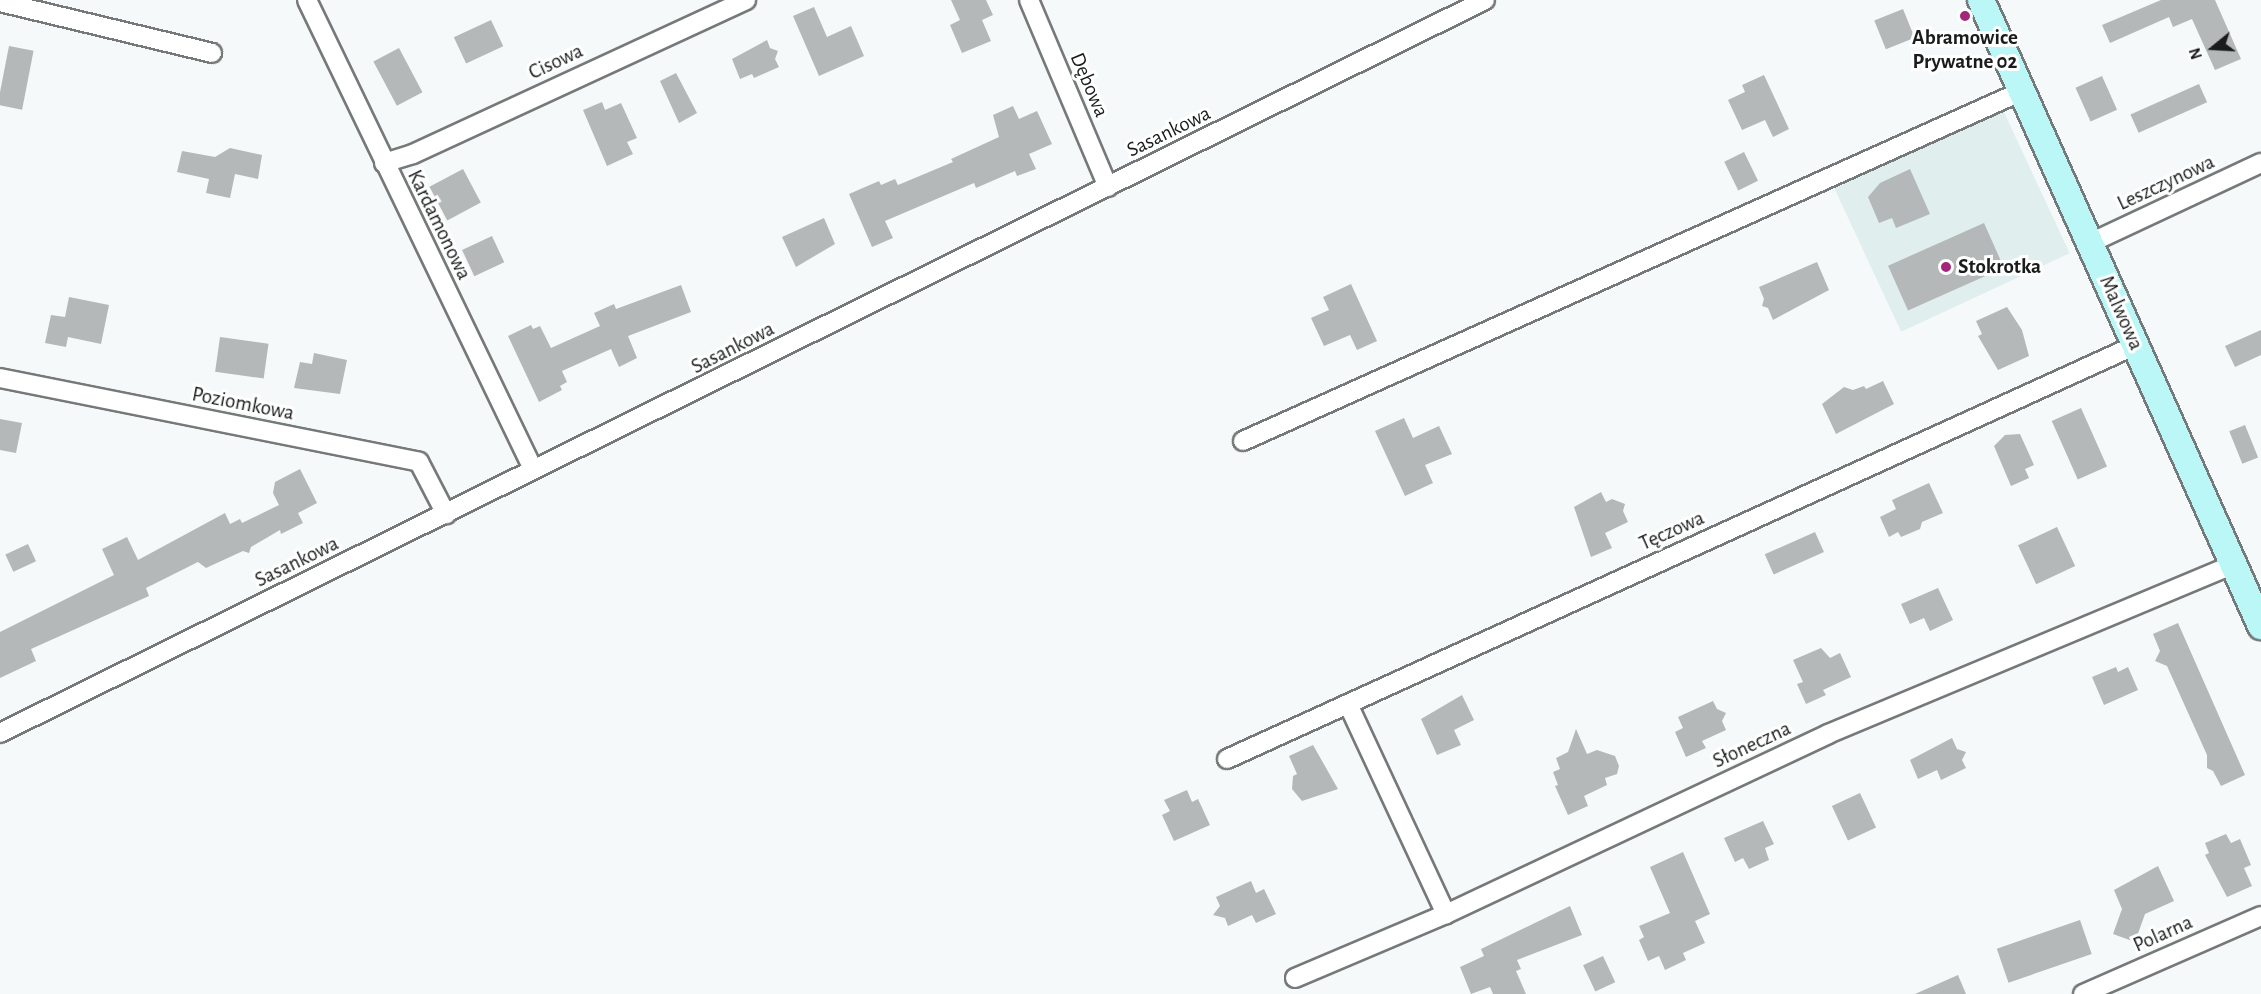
<!DOCTYPE html>
<html>
<head>
<meta charset="utf-8">
<style>
	body { margin:0 }
	#map { position:relative; width:2261px; height:994px; overflow:hidden; background:#f5f9f9; font-family:"Alegreya Sans",sans-serif }
	div>[style] { position:absolute }
	[style*='--x'] { left:calc(var(--x)*1px); top:calc(var(--y)*1px); width:calc(var(--w)*1px); rotate:calc(var(--a)*1deg) }
	.built>* { inset:0; background:#e1eeee; transform-origin:0 0 }
	.building>* { inset:0; background:#b4b8b8; transform-origin:0 0 }
	.roads { filter:drop-shadow(2px 0 #767979) drop-shadow(-2px 0 #767979) drop-shadow(0 2px #767979) drop-shadow(0 -2px #767979) }
	.street>* { height:18px; margin:-9px; padding:0 9px; transform-origin:9px; border-radius:9px; background:#fff }
	.secondary>* { height:26px; margin:-13px; padding:0 13px; transform-origin:13px; border-radius:13px; background:#bcf7f7 }
	.dots>* { width:16px; height:16px; translate:-50% -50%; box-sizing:border-box; border:3px solid #fff; border-radius:50% }
	span { translate:-50% -50%; white-space:nowrap; text-align:center; line-height:1.15; -webkit-text-stroke:6px #fff; paint-order:stroke }
	.poi-label { font-size:21px; color:#1a1c1c; font-weight:700 }
	.left { translate:0 -50%; text-align:left }
	.street-label { font-size:21px; color:#1a1c1c }
	.north { position:absolute; left:2183px; top:18px; width:60px; height:60px; -webkit-text-stroke:4px #fff; paint-order:stroke; rotate:252deg; font-size:16px; font-weight:700; line-height:24px; text-align:center; color:#1a1c1c }
	.north::after { content:''; display:block; margin:auto; width:21px; height:27px; background:#1a1c1c; clip-path:polygon(50% 0,100% 100%,50% 72%,0 100%) }
</style>
</head>
<body>
<div id="map">
	<div class="built">
		<i style="left:2003px;top:110px;width:158px;height:186px;rotate:65deg"></i>
	</div>
	<div class="building">
		<i style="clip-path:polygon(951px 0,986px 0,993px 15px,982px 20px,991px 41px,962px 53px,950px 25px,960px 20px)"></i>
		<i style="clip-path:polygon(2161px 0,2215px 0,2241px 59px,2215px 70px,2192px 19px,2173px 27px,2169px 17px,2110px 43px,2102px 25px)"></i>
		<i style="clip-path:polygon(814px 7px,827px 37px,851px 26px,864px 56px,819px 76px,793px 16px)"></i>
		<i style="left:1903px;top:9px;width:31px;height:31px;rotate:68deg"></i>
		<i style="left:491px;top:20px;width:29px;height:41px;rotate:65deg"></i>
		<i style="clip-path:polygon(767px 40px,770px 48px,778px 51px,775px 59px,779px 67px,754px 78px,752px 74px,740px 79px,732px 59px)"></i>
		<i style="left:9px;top:46px;width:25px;height:60px;rotate:11deg"></i>
		<i style="left:399px;top:48px;width:50px;height:29px;rotate:62deg"></i>
		<i style="clip-path:polygon(676px 73px,697px 113px,679px 123px,660px 81px)"></i>
		<i style="clip-path:polygon(1764px 75px,1789px 129px,1773px 137px,1765px 120px,1742px 130px,1728px 100px,1745px 92px,1742px 85px)"></i>
		<i style="left:2102px;top:76px;width:37px;height:29px;rotate:66deg"></i>
		<i style="left:2199px;top:84px;width:20px;height:75px;rotate:66deg"></i>
		<i style="clip-path:polygon(602px 102px,605px 110px,621px 103px,637px 138px,627px 142px,633px 154px,607px 166px,583px 110px)"></i>
		<i style="clip-path:polygon(1013px 106px,1019px 119px,1037px 111px,1052px 144px,1029px 154px,1036px 169px,1017px 176px,1015px 171px,976px 188px,974px 183px,885px 221px,893px 238px,872px 247px,849px 194px,879px 181px,881px 185px,895px 179px,898px 185px,953px 162px,951px 159px,999px 137px,993px 115px)"></i>
		<i style="clip-path:polygon(230px 148px,262px 155px,258px 179px,235px 174px,230px 198px,206px 193px,209px 179px,177px 172px,182px 151px,215px 157px)"></i>
		<i style="left:1744px;top:152px;width:32px;height:22px;rotate:64deg"></i>
		<i style="left:463px;top:169px;width:38px;height:38px;rotate:62deg"></i>
		<i style="clip-path:polygon(1910px 169px,1930px 214px,1896px 228px,1892px 218px,1879px 223px,1868px 197px,1880px 183px)"></i>
		<i style="clip-path:polygon(824px 218px,835px 244px,796px 267px,782px 237px)"></i>
		<i style="left:1984px;top:223px;width:49px;height:105px;rotate:66deg"></i>
		<i style="left:492px;top:236px;width:29px;height:33px;rotate:65deg"></i>
		<i style="clip-path:polygon(1817px 262px,1829px 290px,1773px 320px,1768px 308px,1762px 306px,1764px 299px,1759px 287px)"></i>
		<i style="clip-path:polygon(1351px 284px,1377px 341px,1357px 350px,1350px 335px,1324px 346px,1311px 318px,1329px 310px,1323px 297px)"></i>
		<i style="clip-path:polygon(681px 285px,691px 312px,628px 336px,637px 358px,619px 367px,611px 349px,562px 371px,567px 382px,560px 386px,562px 390px,539px 402px,508px 336px,531px 325px,533px 329px,540px 326px,551px 348px,600px 326px,594px 313px,614px 304px,616px 309px)"></i>
		<i style="clip-path:polygon(69px 297px,109px 305px,101px 344px,68px 337px,66px 347px,45px 343px,51px 315px,65px 317px)"></i>
		<i style="clip-path:polygon(2007px 307px,2022px 330px,2029px 356px,1998px 370px,1978px 336px,1982px 334px,1976px 321px)"></i>
		<i style="clip-path:polygon(2261px 330px,2261px 355px,2235px 367px,2225px 346px)"></i>
		<i style="left:220px;top:337px;width:49px;height:35px;rotate:8deg"></i>
		<i style="clip-path:polygon(314px 353px,347px 360px,340px 394px,294px 388px,300px 362px,312px 364px)"></i>
		<i style="clip-path:polygon(1883px 381px,1894px 404px,1836px 434px,1822px 404px,1844px 387px,1853px 390px,1864px 386px,1866px 389px)"></i>
		<i style="left:2081px;top:408px;width:64px;height:32px;rotate:66deg"></i>
		<i style="clip-path:polygon(1404px 418px,1413px 438px,1439px 426px,1452px 454px,1425px 465px,1433px 483px,1405px 496px,1375px 431px)"></i>
		<i style="clip-path:polygon(0 419px,22px 423px,16px 453px,0 450px)"></i>
		<i style="left:2245px;top:425px;width:35px;height:17px;rotate:68deg"></i>
		<i style="clip-path:polygon(2020px 434px,2034px 465px,2025px 469px,2029px 478px,2011px 486px,1994px 446px,2005px 435px)"></i>
		<i style="clip-path:polygon(300px 469px,317px 503px,298px 513px,303px 523px,281px 534px,280px 530px,251px 547px,249px 553px,243px 551px,206px 568px,198px 562px,146px 588px,149px 596px,31px 649px,36px 661px,0 678px,0 632px,114px 575px,102px 549px,127px 537px,138px 560px,225px 513px,230px 524px,240px 519px,242px 523px,279px 505px,273px 493px,275px 482px)"></i>
		<i style="clip-path:polygon(1929px 483px,1943px 513px,1922px 522px,1920px 529px,1901px 537px,1898px 532px,1889px 537px,1880px 517px,1896px 509px,1892px 500px)"></i>
		<i style="clip-path:polygon(1601px 492px,1606px 502px,1612px 499px,1625px 504px,1623px 511px,1628px 522px,1605px 533px,1612px 548px,1591px 557px,1574px 507px)"></i>
		<i style="left:2057px;top:527px;width:43px;height:43px;rotate:65deg"></i>
		<i style="left:1815px;top:532px;width:22px;height:55px;rotate:66deg"></i>
		<i style="left:28px;top:544px;width:19px;height:25px;rotate:65deg"></i>
		<i style="clip-path:polygon(1938px 588px,1953px 620px,1930px 631px,1924px 618px,1910px 624px,1901px 604px)"></i>
		<i style="clip-path:polygon(2178px 623px,2245px 775px,2221px 786px,2213px 771px,2207px 768px,2207px 755px,2167px 666px,2155px 661px,2160px 651px,2153px 634px)"></i>
		<i style="clip-path:polygon(1821px 648px,1830px 658px,1840px 653px,1851px 677px,1823px 690px,1826px 695px,1806px 704px,1797px 684px,1803px 682px,1793px 660px)"></i>
		<i style="clip-path:polygon(2116px 667px,2118px 672px,2128px 667px,2138px 690px,2104px 705px,2092px 677px)"></i>
		<i style="clip-path:polygon(1462px 695px,1474px 720px,1454px 730px,1461px 745px,1437px 755px,1421px 719px)"></i>
		<i style="clip-path:polygon(1713px 701px,1717px 709px,1726px 713px,1722px 721px,1726px 730px,1702px 741px,1706px 748px,1686px 757px,1675px 732px,1683px 728px,1678px 717px)"></i>
		<i style="clip-path:polygon(1576px 729px,1587px 754px,1597px 750px,1615px 756px,1619px 766px,1617px 774px,1605px 778px,1607px 785px,1584px 796px,1588px 806px,1568px 815px,1555px 786px,1558px 785px,1553px 772px,1560px 769px,1556px 758px,1568px 752px)"></i>
		<i style="clip-path:polygon(1952px 738px,1957px 749px,1966px 752px,1962px 760px,1966px 768px,1941px 780px,1937px 770px,1918px 779px,1910px 760px)"></i>
		<i style="clip-path:polygon(1313px 745px,1338px 789px,1302px 801px,1292px 789px,1293px 776px,1297px 774px,1289px 756px)"></i>
		<i style="clip-path:polygon(1187px 790px,1192px 802px,1198px 799px,1210px 825px,1174px 841px,1162px 815px,1170px 811px,1164px 800px)"></i>
		<i style="left:1860px;top:793px;width:38px;height:31px;rotate:65deg"></i>
		<i style="clip-path:polygon(1763px 821px,1774px 844px,1765px 848px,1769px 860px,1749px 869px,1743px 858px,1735px 862px,1724px 838px)"></i>
		<i style="clip-path:polygon(2226px 834px,2231px 843px,2240px 839px,2251px 865px,2244px 868px,2252px 886px,2227px 897px,2205px 855px,2209px 853px,2205px 843px)"></i>
		<i style="clip-path:polygon(1683px 852px,1710px 914px,1695px 921px,1705px 943px,1683px 953px,1686px 960px,1665px 970px,1659px 956px,1648px 961px,1639px 940px,1644px 937px,1639px 926px,1670px 913px,1650px 867px)"></i>
		<i style="clip-path:polygon(2158px 866px,2174px 901px,2145px 914px,2135px 942px,2113px 934px,2122px 909px,2114px 890px)"></i>
		<i style="clip-path:polygon(1251px 881px,1256px 893px,1264px 889px,1276px 914px,1256px 923px,1252px 915px,1228px 926px,1225px 918px,1213px 915px,1220px 906px,1216px 897px)"></i>
		<i style="clip-path:polygon(1570px 906px,1582px 935px,1517px 960px,1521px 969px,1516px 971px,1526px 994px,1493px 994px,1490px 987px,1471px 994px,1460px 967px,1484px 956px,1481px 949px)"></i>
		<i style="left:2080px;top:920px;width:36px;height:88px;rotate:71deg"></i>
		<i style="left:1603px;top:956px;width:29px;height:22px;rotate:65deg"></i>
		<i style="clip-path:polygon(1958px 975px,1966px 994px,1915px 994px)"></i>
	</div>
	<div class="roads">
		<div class="street">
			<i style="--x:307;--y:0;--w:521;--a:64.27"></i>
			<i style="--x:1029;--y:0;--w:203;--a:67.1"></i>
			<i style="--x:0;--y:2;--w:218;--a:13.5"></i>
			<i style="--x:384;--y:163;--w:30;--a:-17"></i>
			<i style="--x:413;--y:154;--w:367;--a:-24.8"></i>
			<i style="--x:2090;--y:243;--w:189;--a:-25.1"></i>
			<i style="--x:0;--y:378;--w:427;--a:11.3"></i>
			<i style="--x:419;--y:462;--w:59;--a:62.6"></i>
			<i style="--x:1243;--y:441;--w:854;--a:-24.19"></i>
			<i style="--x:1348;--y:704;--w:232;--a:65"></i>
			<i style="--x:0;--y:733;--w:1656;--a:-26.27"></i>
			<i style="--x:1227;--y:759;--w:999;--a:-24.49"></i>
			<i style="--x:1295;--y:978;--w:164;--a:-23"></i>
			<i style="--x:1446;--y:914;--w:422;--a:-25.2"></i>
			<i style="--x:1828;--y:734;--w:440;--a:-22.7"></i>
			<i style="--x:2083;--y:994;--w:194;--a:-23.7"></i>
		</div>
		<div class="secondary">
			<i style="--x:1981;--y:0;--w:686;--a:65.9"></i>
		</div>
	</div>
	<div class="dots">
		<i style="left:1965px;top:16px;background:#a42678"></i>
		<i style="left:1946px;top:267px;background:#a42678"></i>
	</div>
	<div class="poi-label">
		<span style="left:1965px;top:50px">Abramowice<br>Prywatne 02</span>
		<span class="left" style="left:1958px;top:267px">Stokrotka</span>
	</div>
	<div class="street-label">
		<span style="left:556px;top:62px;rotate:-25deg">Cisowa</span>
		<span style="left:1089px;top:85px;rotate:67deg">Dębowa</span>
		<span style="left:1169px;top:132px;rotate:-26deg">Sasankowa</span>
		<span style="left:2166px;top:183px;rotate:-25deg">Leszczynowa</span>
		<span style="left:439px;top:225px;rotate:64deg">Kardamonowa</span>
		<span style="left:2121px;top:313px;rotate:66deg">Malwowa</span>
		<span style="left:733px;top:348px;rotate:-27deg">Sasankowa</span>
		<span style="left:243px;top:404px;rotate:11deg">Poziomkowa</span>
		<span style="left:1672px;top:531px;rotate:-24deg">Tęczowa</span>
		<span style="left:297px;top:562px;rotate:-26deg">Sasankowa</span>
		<span style="left:1752px;top:745px;rotate:-25deg">Słoneczna</span>
		<span style="left:2163px;top:934px;rotate:-24deg">Polarna</span>
	</div>
	<div class="north">N</div>
</div>
</body>
</html>
